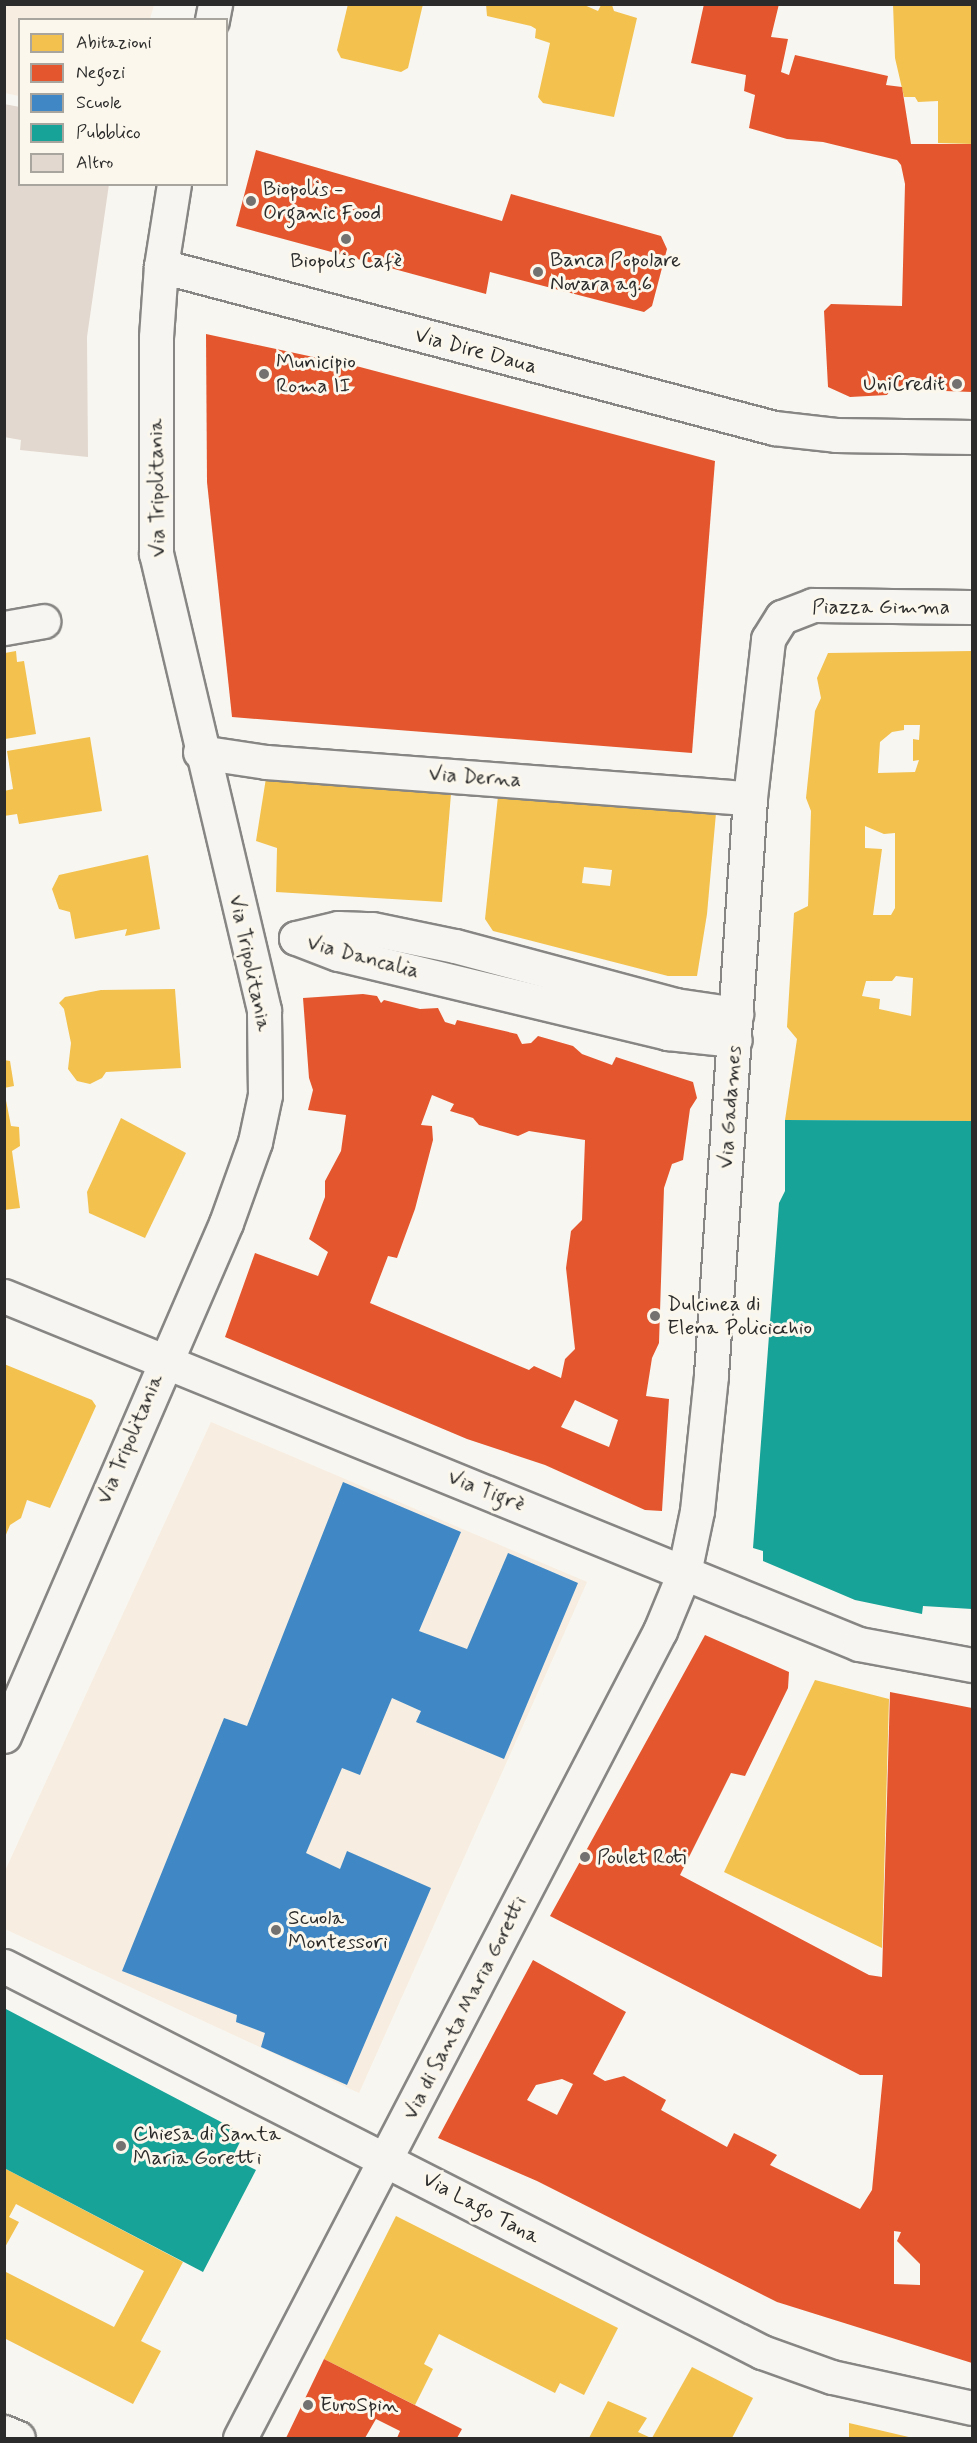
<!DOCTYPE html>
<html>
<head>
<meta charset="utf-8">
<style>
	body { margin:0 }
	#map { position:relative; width:977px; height:2443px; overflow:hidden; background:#f8f6f0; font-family:Mynerve,sans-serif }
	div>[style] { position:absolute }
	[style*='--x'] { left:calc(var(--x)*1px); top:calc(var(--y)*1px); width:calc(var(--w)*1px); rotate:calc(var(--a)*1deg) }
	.built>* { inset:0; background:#f7ede0 }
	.homes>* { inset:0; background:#f2c14e }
	.shops>* { inset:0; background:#e4572e }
	.schools>* { inset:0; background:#3f88c5 }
	.public>* { inset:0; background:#17a398 }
	.building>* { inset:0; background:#e2d8cf }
	.roads { filter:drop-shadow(2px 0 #878684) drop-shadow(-2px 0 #878684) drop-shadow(0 2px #878684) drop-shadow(0 -2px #878684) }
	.street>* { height:33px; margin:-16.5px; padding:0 16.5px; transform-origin:16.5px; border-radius:16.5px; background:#f6f5f1 }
	.dots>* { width:16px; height:16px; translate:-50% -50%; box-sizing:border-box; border:3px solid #fbf7ec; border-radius:50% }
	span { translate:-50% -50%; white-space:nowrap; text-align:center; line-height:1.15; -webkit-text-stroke:6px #fbf7ec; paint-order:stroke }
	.poi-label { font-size:21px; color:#2b2b2b }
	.left { translate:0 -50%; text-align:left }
	.right { translate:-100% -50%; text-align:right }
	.street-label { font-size:21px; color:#2b2b2b }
	.frame { position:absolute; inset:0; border:6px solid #2b2b2b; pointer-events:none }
	.legend { position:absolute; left:18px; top:18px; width:210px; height:168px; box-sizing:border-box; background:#fbf7ec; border:2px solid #a8a59f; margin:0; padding:8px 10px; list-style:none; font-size:18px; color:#2b2b2b }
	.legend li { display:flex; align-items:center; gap:12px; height:30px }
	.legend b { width:30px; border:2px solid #a8a59f }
</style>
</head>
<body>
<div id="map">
	<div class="built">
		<i style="clip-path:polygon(5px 4px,154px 4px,154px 5px,150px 19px,20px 20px,19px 96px,5px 93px)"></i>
		<i style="clip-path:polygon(211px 1422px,587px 1582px,359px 2093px,5px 1929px,5px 1871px)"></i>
	</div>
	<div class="homes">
		<i style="clip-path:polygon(348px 4px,423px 4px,408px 68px,401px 72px,341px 58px,337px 50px)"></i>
		<i style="clip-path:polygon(486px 4px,582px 4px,598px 11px,601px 5px,612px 5px,614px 11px,637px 18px,614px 117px,543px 103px,538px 97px,550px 43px,535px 38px,536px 29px,531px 26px,487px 16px)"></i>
		<i style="clip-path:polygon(893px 4px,972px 4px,972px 144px,938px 143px,938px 101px,918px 102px,915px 97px,904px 97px,895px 58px)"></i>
		<i style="clip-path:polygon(16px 651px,17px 662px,24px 661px,36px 734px,5px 739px,5px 653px)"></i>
		<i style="clip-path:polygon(evenodd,972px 651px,972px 1121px,785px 1120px,797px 1039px,787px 1027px,794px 913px,808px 906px,811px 811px,806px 798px,815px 711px,821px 698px,817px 678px,828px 653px,972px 651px,904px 725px,920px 725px,919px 740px,913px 739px,913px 761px,919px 760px,915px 772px,878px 773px,880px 742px,892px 732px,904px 730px,904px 725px,972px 651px,865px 826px,884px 834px,895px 833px,895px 908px,891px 915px,873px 915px,882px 849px,865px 848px,865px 826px,972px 651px,896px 976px,913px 978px,911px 1016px,879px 1009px,880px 999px,862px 996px,866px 981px,892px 981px,896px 976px)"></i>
		<i style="clip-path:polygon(90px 737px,102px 811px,19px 824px,17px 814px,4px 816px,4px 791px,13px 789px,7px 751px)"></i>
		<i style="clip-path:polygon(266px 778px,447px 789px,451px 794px,442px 902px,276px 892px,277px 848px,256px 841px)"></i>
		<i style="clip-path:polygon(evenodd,498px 796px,716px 813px,707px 914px,697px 976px,668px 976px,493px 931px,485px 919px,498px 796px,584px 867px,612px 870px,610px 886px,582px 883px,584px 867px)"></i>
		<i style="clip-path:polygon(148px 855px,160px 929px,125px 936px,127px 929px,75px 939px,70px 912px,59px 909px,52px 889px,59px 875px)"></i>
		<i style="clip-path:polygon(175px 989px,181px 1068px,106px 1072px,102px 1078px,90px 1084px,77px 1081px,68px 1069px,71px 1043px,64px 1009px,59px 1003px,65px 997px,101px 990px)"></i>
		<i style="clip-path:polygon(4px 1060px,10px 1061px,14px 1086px,4px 1088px)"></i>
		<i style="clip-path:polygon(4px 1090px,11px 1126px,19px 1127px,20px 1146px,12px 1151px,20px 1208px,4px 1210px)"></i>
		<i style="clip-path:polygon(121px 1118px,186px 1153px,145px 1238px,89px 1213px,87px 1192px)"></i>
		<i style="clip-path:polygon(4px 1364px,92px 1400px,96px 1406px,50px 1508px,27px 1500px,21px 1518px,10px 1525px,5px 1537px)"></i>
		<i style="clip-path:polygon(815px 1680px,889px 1699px,882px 1948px,724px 1872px)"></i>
		<i style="clip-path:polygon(4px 2168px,183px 2262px,141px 2341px,161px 2351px,133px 2404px,4px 2338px,4px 2271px,114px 2327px,144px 2271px,16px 2204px,9px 2217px,19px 2222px,4px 2249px)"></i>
		<i style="clip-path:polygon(396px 2216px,618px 2328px,584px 2395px,560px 2383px,555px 2393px,439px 2334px,424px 2364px,433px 2369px,415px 2405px,324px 2359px)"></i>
		<i style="clip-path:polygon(692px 2367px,753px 2398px,732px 2438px,652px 2438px)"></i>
		<i style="clip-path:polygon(608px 2401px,647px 2418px,638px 2432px,651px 2438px,589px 2438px)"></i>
		<i style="clip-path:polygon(849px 2423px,913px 2438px,849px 2438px)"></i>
	</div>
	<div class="shops">
		<i style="clip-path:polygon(704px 4px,779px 4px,771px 37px,788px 39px,781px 72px,789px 75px,795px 55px,888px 76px,886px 85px,902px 87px,911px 144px,972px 144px,972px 392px,891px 389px,887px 395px,850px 397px,828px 387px,824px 311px,831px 304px,902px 306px,905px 184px,901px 165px,897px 160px,823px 142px,787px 139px,749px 128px,755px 95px,744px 91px,746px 75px,691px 63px)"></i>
		<i style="clip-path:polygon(256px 150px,502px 221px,511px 194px,661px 236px,667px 249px,652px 306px,644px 312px,490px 272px,486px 294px,236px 226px)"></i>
		<i style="clip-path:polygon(206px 334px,360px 367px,715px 461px,692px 753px,232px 717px,207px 482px)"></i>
		<i style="clip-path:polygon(evenodd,363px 994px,377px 996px,381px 1003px,384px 1000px,420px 1009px,438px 1008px,445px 1022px,455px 1025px,457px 1020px,517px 1034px,522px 1044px,531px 1043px,538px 1036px,573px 1046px,582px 1054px,612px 1065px,616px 1057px,693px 1082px,697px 1098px,690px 1109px,683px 1160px,672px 1164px,664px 1188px,659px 1343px,652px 1358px,646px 1396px,669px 1399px,662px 1511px,645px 1510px,545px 1465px,467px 1439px,225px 1337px,255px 1253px,318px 1276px,328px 1252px,309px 1239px,325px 1197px,325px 1181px,341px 1151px,346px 1115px,308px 1110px,313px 1090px,309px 1078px,303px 998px,363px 994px,432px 1095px,454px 1104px,450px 1111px,473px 1118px,479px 1125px,518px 1136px,529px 1131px,585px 1140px,582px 1220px,571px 1231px,566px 1268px,575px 1349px,565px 1359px,561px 1378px,534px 1366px,529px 1370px,370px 1303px,388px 1256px,397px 1258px,415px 1209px,433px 1140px,432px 1126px,421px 1125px,432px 1095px,363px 994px,575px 1400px,618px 1420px,609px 1447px,561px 1427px,575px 1400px)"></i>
		<i style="clip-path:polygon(evenodd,705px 1635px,789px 1672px,788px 1688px,745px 1776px,731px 1773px,680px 1875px,869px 1975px,882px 1977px,890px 1692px,972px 1708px,972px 2363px,777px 2302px,537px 2181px,438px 2138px,533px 1960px,626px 2012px,593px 2074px,605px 2081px,624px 2076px,666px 2100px,661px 2110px,727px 2147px,734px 2133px,777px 2155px,770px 2165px,860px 2209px,872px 2190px,883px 2075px,860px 2075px,550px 1916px,705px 1635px,562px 2079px,573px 2084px,557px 2115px,527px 2100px,536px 2085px,562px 2079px,705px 1635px,894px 2231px,901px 2232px,897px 2241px,920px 2264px,920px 2285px,894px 2284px,894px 2231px)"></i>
		<i style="clip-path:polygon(324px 2359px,462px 2429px,457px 2438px,397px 2438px,400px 2431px,376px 2419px,365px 2438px,286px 2438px)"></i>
	</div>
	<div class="schools">
		<i style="clip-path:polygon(343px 1482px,461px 1532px,419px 1631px,467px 1649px,508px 1553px,578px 1583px,504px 1759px,416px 1722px,421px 1711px,392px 1698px,360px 1775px,342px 1768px,306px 1853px,340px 1869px,347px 1851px,431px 1888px,347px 2085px,261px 2047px,265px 2033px,236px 2022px,237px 2015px,122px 1971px,224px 1718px,247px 1726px)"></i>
	</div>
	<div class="public">
		<i style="clip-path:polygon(785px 1120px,972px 1121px,972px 1609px,923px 1606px,922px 1614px,855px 1600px,763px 1561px,763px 1551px,753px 1548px,779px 1203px,785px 1191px)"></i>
		<i style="clip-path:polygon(4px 2008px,244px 2134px,232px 2158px,256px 2170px,203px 2272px,4px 2168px)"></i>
	</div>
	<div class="building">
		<i style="clip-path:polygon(4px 104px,20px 107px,20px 184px,109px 184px,87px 337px,88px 457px,20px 450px,21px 440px,4px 437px)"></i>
	</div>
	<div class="roads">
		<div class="street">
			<i style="--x:212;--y:20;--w:16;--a:-79"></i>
			<i style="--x:161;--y:266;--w:634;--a:14.8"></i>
			<i style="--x:774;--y:428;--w:62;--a:6.4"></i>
			<i style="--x:836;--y:435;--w:136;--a:0.8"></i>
			<i style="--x:4;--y:628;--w:40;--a:-10"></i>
			<i style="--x:200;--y:752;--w:67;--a:8.6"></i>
			<i style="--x:266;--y:762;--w:485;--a:4.3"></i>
			<i style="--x:338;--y:928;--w:34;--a:2"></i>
			<i style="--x:372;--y:929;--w:85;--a:11.6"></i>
			<i style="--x:455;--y:946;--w:228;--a:15"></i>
			<i style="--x:675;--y:1005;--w:29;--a:104"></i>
			<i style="--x:668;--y:1033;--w:339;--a:-166.5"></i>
			<i style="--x:338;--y:954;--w:45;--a:-159.1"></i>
			<i style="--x:296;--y:938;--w:43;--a:-13.4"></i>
			<i style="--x:675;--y:1005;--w:62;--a:8.4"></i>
			<i style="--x:668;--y:1033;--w:67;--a:6"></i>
			<i style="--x:4;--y:1296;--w:923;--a:22.15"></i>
			<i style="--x:859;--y:1644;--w:115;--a:10.5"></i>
			<i style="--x:4;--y:1736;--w:559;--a:-66.6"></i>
			<i style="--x:226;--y:1223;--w:86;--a:-70.3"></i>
			<i style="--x:255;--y:1142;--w:48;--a:-78"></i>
			<i style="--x:265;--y:1095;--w:85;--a:-90.7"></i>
			<i style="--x:264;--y:1010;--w:469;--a:-103.3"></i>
			<i style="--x:156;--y:554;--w:217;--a:-90"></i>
			<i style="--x:156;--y:337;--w:71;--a:-86"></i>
			<i style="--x:161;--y:266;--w:83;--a:-81"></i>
			<i style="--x:4;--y:1966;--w:851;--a:26.99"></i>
			<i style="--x:762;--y:2352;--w:74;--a:19.7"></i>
			<i style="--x:832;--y:2377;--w:143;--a:12.5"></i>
			<i style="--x:4;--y:2432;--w:15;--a:23"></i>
			<i style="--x:240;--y:2438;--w:910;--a:-62.51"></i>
			<i style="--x:660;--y:1631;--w:63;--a:-67.5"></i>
			<i style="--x:684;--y:1573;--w:63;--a:-78.2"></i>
			<i style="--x:697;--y:1511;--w:137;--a:-84.1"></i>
			<i style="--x:711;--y:1375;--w:578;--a:-86.13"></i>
			<i style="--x:750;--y:798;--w:160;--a:-83.5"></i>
			<i style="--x:768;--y:639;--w:26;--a:-58"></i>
			<i style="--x:782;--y:617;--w:33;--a:-21"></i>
			<i style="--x:813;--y:605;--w:159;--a:0.7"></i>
		</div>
	</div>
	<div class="dots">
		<i style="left:251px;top:201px;background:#737270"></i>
		<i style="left:346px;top:239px;background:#737270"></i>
		<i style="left:538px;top:272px;background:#737270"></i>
		<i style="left:264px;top:374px;background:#737270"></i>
		<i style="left:957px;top:384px;background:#737270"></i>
		<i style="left:655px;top:1316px;background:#737270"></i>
		<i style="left:585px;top:1857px;background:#737270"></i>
		<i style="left:276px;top:1930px;background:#737270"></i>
		<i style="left:121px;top:2146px;background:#737270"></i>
		<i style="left:308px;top:2405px;background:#737270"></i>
	</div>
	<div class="poi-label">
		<span class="left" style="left:263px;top:201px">Biopolis -<br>Organic Food</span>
		<span class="left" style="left:550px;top:272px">Banca Popolare<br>Novara ag.6</span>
		<span style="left:346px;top:261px">Biopolis Cafè</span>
		<span class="left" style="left:276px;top:374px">Municipio<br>Roma II</span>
		<span class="right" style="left:945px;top:384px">UniCredit</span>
		<span class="left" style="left:667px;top:1316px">Dulcinea di<br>Elena Policicchio</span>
		<span class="left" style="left:597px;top:1857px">Poulet Roti</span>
		<span class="left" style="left:288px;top:1930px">Scuola<br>Montessori</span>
		<span class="left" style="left:133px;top:2146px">Chiesa di Santa<br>Maria Goretti</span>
		<span class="left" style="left:320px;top:2405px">EuroSpin</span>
	</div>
	<div class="street-label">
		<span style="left:476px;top:351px;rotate:15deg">Via Dire Daua</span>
		<span style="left:157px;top:488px;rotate:-91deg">Via Tripolitania</span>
		<span style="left:881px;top:607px">Piazza Gimma</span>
		<span style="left:475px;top:777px;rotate:4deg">Via Derna</span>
		<span style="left:363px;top:957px;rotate:15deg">Via Dancalia</span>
		<span style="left:250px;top:963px;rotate:78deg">Via Tripolitania</span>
		<span style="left:730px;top:1107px;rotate:-86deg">Via Gadames</span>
		<span style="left:130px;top:1439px;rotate:-67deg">Via Tripolitania</span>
		<span style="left:486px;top:1491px;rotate:22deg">Via Tigrè</span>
		<span style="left:465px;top:2008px;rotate:-63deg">Via di Santa Maria Goretti</span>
		<span style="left:481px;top:2208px;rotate:28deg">Via Lago Tana</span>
	</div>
	<div class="frame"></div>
	<ul class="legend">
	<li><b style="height:16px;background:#f2c14e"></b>Abitazioni</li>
	<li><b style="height:16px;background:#e4572e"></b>Negozi</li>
	<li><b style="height:16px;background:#3f88c5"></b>Scuole</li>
	<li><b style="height:16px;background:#17a398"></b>Pubblico</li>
	<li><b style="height:16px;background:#e2d8cf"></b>Altro</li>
	</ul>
</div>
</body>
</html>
